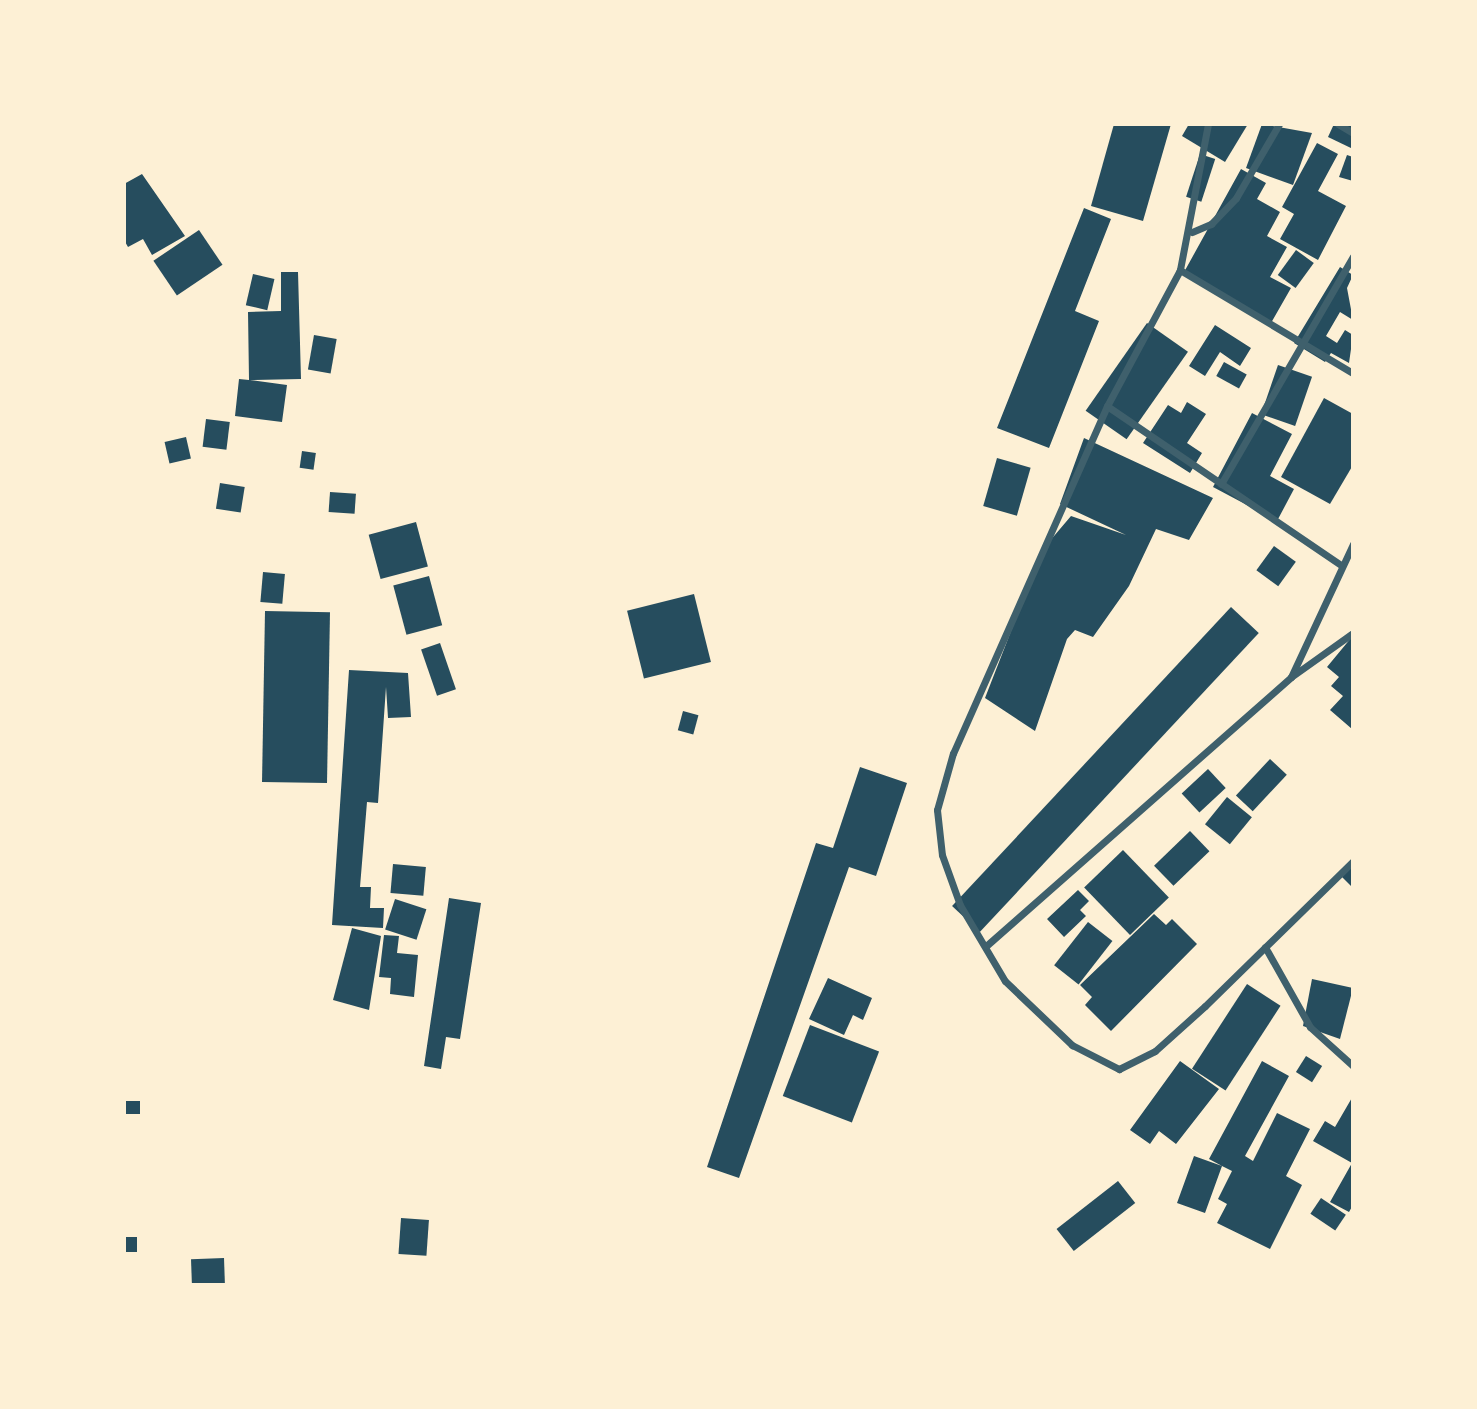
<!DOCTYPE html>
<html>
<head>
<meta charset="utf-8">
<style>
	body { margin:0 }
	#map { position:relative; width:1477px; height:1409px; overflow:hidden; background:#fdf0d5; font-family:"Work Sans",sans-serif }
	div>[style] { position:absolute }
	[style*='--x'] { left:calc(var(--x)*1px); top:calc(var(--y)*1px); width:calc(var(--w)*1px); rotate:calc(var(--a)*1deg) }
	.building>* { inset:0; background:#264d5e; transform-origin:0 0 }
	.minor>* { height:7px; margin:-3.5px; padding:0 3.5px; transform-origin:3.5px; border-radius:3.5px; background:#3f606c }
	span { translate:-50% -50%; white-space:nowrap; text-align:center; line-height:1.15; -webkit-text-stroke:6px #fdf0d5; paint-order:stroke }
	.frame { position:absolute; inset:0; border:126px solid #fdf0d5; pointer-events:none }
</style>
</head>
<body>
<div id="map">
	<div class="building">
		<i style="clip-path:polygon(1114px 124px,1171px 124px,1143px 221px,1091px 206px)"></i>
		<i style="clip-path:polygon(1189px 124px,1248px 124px,1225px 162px,1182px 136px)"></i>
		<i style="clip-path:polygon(1262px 124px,1312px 133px,1293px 185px,1246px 168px)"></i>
		<i style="clip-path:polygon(1334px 124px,1353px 124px,1353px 149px,1328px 137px)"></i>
		<i style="clip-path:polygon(1317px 143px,1338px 154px,1318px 191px,1346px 206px,1318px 260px,1280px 239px,1294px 214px,1282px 207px)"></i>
		<i style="left:1200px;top:154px;width:16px;height:45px;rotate:18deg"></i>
		<i style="clip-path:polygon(1347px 155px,1353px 157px,1353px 181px,1339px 177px)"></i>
		<i style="clip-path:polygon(1241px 169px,1266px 183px,1257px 199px,1280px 212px,1267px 236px,1287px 247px,1270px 277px,1291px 288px,1271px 323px,1183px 274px)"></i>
		<i style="clip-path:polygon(142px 174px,185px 236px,152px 255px,143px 239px,128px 247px,124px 240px,124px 184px)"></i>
		<i style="clip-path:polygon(1084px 208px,1111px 219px,1075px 311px,1099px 321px,1049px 448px,997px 428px)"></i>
		<i style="left:199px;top:230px;width:42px;height:55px;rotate:56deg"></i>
		<i style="left:1296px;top:250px;width:22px;height:31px;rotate:36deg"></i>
		<i style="clip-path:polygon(1340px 267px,1353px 275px,1347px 288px,1353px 320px,1340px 312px,1326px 336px,1337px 343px,1345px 330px,1353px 335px,1349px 363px,1331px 353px,1325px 362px,1294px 343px)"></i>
		<i style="clip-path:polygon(281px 272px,298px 272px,301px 379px,250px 380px,287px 385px,282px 422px,235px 416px,239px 379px,249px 380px,248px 312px,281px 311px)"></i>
		<i style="left:253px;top:274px;width:22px;height:32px;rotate:13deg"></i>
		<i style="left:1147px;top:323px;width:50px;height:107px;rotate:35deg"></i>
		<i style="clip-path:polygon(1215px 325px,1251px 348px,1240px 366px,1220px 352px,1205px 376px,1189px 366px)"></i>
		<i style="left:314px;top:335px;width:23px;height:35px;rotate:10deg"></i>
		<i style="left:1224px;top:362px;width:26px;height:16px;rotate:29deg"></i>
		<i style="left:1278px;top:365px;width:36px;height:52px;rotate:19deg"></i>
		<i style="clip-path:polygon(1324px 398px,1353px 414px,1353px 465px,1330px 504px,1281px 477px)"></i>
		<i style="clip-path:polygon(1187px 402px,1206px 414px,1187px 443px,1202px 453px,1190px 473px,1143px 443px,1168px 405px,1181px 413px)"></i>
		<i style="clip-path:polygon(1252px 413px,1292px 434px,1270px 476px,1294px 489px,1277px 521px,1213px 487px)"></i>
		<i style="left:206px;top:419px;width:24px;height:28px;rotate:7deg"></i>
		<i style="left:186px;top:437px;width:22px;height:22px;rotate:77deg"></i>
		<i style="clip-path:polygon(1084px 438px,1213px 498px,1189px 540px,1156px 529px,1129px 586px,1093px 637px,1075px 630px,1067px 639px,1035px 731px,985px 698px,1043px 549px,1071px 516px,1126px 535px,1060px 504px)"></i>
		<i style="left:302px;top:451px;width:14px;height:17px;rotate:8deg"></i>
		<i style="left:997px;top:458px;width:35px;height:50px;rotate:16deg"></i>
		<i style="left:220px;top:483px;width:25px;height:26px;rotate:9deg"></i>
		<i style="left:330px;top:492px;width:26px;height:20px;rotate:4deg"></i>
		<i style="left:416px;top:522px;width:46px;height:49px;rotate:75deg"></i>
		<i style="left:1274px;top:546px;width:27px;height:30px;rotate:36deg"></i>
		<i style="left:263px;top:572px;width:22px;height:30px;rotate:5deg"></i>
		<i style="left:429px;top:576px;width:51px;height:37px;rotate:75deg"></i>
		<i style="left:694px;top:594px;width:70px;height:69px;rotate:76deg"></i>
		<i style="left:1231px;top:607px;width:38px;height:409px;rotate:43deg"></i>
		<i style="left:265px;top:611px;width:65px;height:171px;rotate:1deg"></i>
		<i style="clip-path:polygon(1351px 638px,1353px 640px,1352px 729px,1330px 710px,1343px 696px,1331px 686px,1339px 677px,1327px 667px)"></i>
		<i style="left:440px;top:643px;width:49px;height:20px;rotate:71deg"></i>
		<i style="clip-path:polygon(349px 670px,408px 673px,411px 717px,388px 718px,386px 687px,378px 803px,367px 802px,360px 887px,371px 887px,370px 908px,384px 908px,383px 928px,332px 925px)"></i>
		<i style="left:683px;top:711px;width:16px;height:20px;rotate:15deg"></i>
		<i style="left:1270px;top:759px;width:23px;height:50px;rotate:43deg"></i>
		<i style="clip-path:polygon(860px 767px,907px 783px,876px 876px,849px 867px,739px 1178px,707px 1167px,816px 843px,833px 848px)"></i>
		<i style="left:1208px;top:769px;width:26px;height:36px;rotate:47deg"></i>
		<i style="left:1227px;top:797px;width:32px;height:35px;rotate:39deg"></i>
		<i style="left:1190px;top:831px;width:28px;height:50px;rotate:46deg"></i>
		<i style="left:1123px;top:850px;width:66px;height:54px;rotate:46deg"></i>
		<i style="left:393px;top:864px;width:33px;height:29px;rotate:5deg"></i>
		<i style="clip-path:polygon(1353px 866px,1353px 888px,1342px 877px)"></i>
		<i style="clip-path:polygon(1078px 890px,1089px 901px,1080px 910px,1086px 916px,1064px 937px,1047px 919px)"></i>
		<i style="clip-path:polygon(449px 898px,481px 903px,460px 1039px,446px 1037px,441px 1069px,424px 1066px)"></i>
		<i style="left:395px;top:899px;width:33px;height:32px;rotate:18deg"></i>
		<i style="clip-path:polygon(1154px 914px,1166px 925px,1172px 919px,1197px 944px,1111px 1031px,1085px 1005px,1092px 997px,1080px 985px)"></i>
		<i style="left:1088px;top:922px;width:31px;height:55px;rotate:38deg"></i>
		<i style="clip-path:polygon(352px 928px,381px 936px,369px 1010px,333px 1000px)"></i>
		<i style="clip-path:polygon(384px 935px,399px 936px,397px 953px,418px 955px,414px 997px,390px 994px,391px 978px,379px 977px)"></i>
		<i style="clip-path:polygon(828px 978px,872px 998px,863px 1020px,853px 1015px,844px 1035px,809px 1019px)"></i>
		<i style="clip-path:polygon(1312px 979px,1353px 988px,1340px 1039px,1303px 1026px)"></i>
		<i style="left:1247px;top:984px;width:40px;height:101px;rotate:33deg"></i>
		<i style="left:810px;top:1025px;width:74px;height:76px;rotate:21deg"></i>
		<i style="left:1306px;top:1056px;width:19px;height:19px;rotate:32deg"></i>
		<i style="clip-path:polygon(1180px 1061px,1219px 1089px,1176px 1144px,1159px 1131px,1150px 1144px,1130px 1130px)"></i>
		<i style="clip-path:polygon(1262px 1061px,1289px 1076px,1245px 1156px,1253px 1161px,1277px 1113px,1310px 1129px,1286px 1176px,1302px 1185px,1270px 1249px,1217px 1223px,1227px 1204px,1218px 1199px,1232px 1171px,1222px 1166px,1205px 1213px,1177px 1203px,1194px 1156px,1222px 1166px,1209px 1159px)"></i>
		<i style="clip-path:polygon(1353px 1096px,1353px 1205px,1349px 1212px,1330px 1202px,1352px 1163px,1313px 1141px,1325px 1121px,1335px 1127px)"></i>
		<i style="left:124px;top:1101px;width:16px;height:13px"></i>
		<i style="left:1118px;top:1181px;width:28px;height:78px;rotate:52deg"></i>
		<i style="left:1321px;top:1198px;width:30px;height:19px;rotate:34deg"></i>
		<i style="left:401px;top:1218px;width:28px;height:36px;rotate:4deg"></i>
		<i style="left:124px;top:1237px;width:13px;height:15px"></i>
		<i style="left:224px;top:1258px;width:27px;height:33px;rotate:88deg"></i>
	</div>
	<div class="minor">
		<i style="--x:1208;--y:124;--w:149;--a:100.9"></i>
		<i style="--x:1180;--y:270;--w:154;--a:118.2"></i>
		<i style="--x:1107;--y:406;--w:380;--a:113.9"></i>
		<i style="--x:953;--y:753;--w:59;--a:105.7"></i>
		<i style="--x:937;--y:810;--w:45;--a:83.7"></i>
		<i style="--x:942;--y:855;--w:53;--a:70.2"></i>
		<i style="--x:960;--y:905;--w:88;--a:59.4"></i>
		<i style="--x:1005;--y:981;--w:93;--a:43.7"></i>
		<i style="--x:1072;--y:1045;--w:53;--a:27.1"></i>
		<i style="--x:1119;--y:1069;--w:40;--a:-26.6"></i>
		<i style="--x:1155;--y:1051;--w:67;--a:-42"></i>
		<i style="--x:1205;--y:1006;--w:207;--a:-44.4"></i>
		<i style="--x:1338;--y:124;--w:17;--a:31"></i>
		<i style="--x:1192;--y:232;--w:21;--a:-23"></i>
		<i style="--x:1211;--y:224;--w:36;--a:-46"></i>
		<i style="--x:1236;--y:198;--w:86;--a:-59.8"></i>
		<i style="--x:1180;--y:270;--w:201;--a:30.8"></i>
		<i style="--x:1107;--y:406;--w:283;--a:34.2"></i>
		<i style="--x:1221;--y:484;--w:263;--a:-59.9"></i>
		<i style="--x:1291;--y:677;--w:147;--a:-65"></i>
		<i style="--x:986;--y:946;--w:407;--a:-41.4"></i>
		<i style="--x:1291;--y:677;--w:76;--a:-35.4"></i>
		<i style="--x:1265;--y:947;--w:92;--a:60.6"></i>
		<i style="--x:1310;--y:1027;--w:58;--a:42.2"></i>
	</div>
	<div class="frame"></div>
</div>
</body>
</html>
